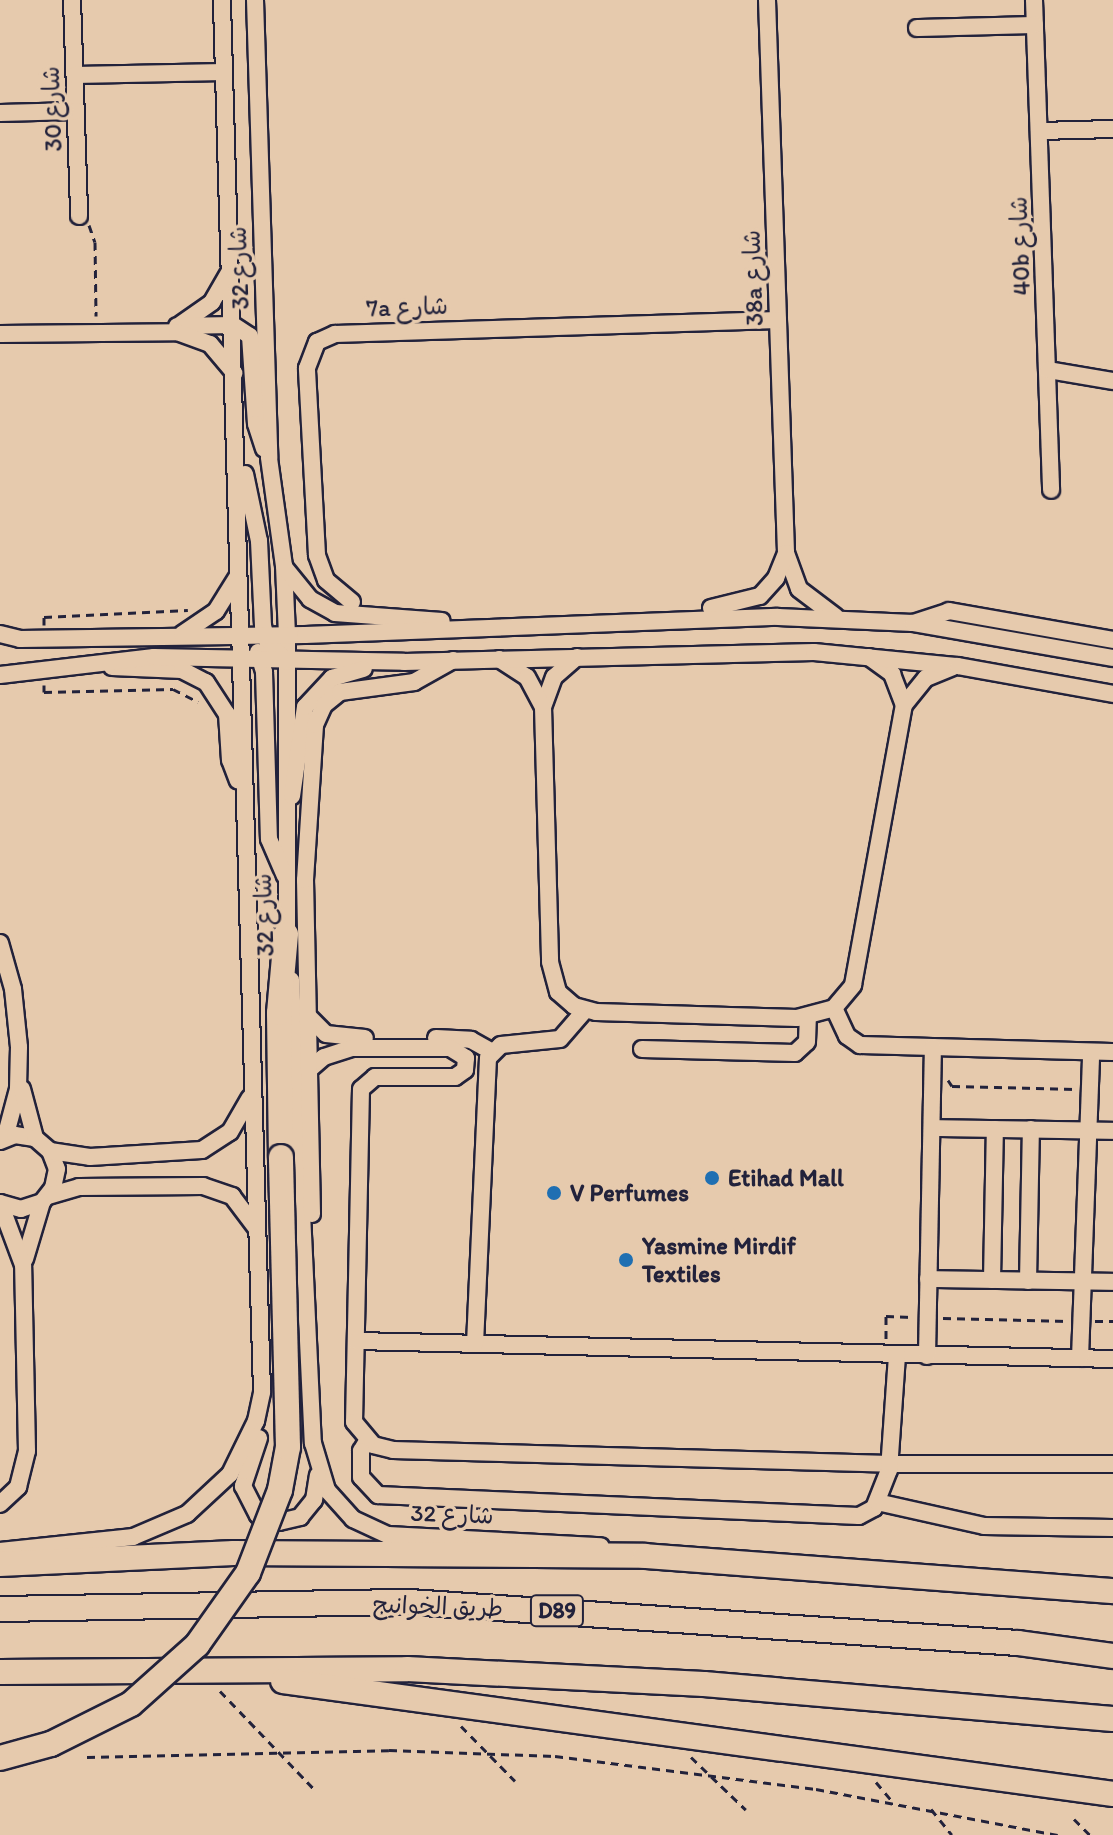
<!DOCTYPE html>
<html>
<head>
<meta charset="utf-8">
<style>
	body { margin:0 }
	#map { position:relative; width:1113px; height:1835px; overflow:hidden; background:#e6caad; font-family:Itim,"Playpen Sans Arabic",sans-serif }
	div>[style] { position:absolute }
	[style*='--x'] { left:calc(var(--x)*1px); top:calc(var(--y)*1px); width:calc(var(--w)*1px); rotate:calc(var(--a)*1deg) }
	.path>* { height:3px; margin-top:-1.5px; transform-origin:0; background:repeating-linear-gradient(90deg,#22223b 0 8px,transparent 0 14px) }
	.roads { filter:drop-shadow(2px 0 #22223b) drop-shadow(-2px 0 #22223b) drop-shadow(0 2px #22223b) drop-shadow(0 -2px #22223b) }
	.minor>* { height:16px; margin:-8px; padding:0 8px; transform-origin:8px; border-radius:8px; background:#e6caad }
	.highway>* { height:24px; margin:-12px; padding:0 12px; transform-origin:12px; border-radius:12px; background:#e6caad }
	.bridges { filter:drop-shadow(2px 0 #22223b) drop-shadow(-2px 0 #22223b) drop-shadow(0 2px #22223b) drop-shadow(0 -2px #22223b) }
	.highway-bridge>* { height:24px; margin:-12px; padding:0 12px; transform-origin:12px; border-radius:12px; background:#e6caad }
	.dots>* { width:22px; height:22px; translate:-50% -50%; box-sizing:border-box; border:4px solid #e6caad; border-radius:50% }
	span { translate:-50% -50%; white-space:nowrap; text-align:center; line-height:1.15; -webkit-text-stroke:7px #e6caad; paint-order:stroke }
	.shield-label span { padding:2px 6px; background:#e6caad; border:2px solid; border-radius:6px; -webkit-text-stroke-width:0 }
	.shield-label { font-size:22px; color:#22223b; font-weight:700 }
	.street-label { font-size:24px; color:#22223b }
	.poi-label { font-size:24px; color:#22223b; font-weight:700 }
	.left { translate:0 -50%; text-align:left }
</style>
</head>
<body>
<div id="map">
	<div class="path">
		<i style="--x:89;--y:225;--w:18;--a:71"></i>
		<i style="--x:95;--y:242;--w:74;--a:89.2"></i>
		<i style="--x:44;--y:625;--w:8;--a:-90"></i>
		<i style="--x:44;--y:617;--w:144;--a:-2.8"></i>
		<i style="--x:44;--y:685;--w:7;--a:90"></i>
		<i style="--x:44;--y:692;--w:129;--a:-1.3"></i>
		<i style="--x:173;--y:689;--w:28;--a:27"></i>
		<i style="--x:948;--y:1080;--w:7;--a:56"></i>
		<i style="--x:952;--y:1086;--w:123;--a:1.4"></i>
		<i style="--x:943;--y:1318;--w:125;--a:1.4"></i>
		<i style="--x:1095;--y:1321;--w:18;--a:0"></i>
		<i style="--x:886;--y:1339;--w:23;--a:-90"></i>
		<i style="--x:886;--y:1316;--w:26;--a:2"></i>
		<i style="--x:220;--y:1691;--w:137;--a:46.2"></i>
		<i style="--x:461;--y:1726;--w:77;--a:45.5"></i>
		<i style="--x:87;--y:1757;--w:302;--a:-1.3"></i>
		<i style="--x:389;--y:1750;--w:166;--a:2.1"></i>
		<i style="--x:555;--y:1756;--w:263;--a:7.2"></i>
		<i style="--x:816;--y:1789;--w:246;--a:10.8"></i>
		<i style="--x:691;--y:1757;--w:76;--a:43.9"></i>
		<i style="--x:876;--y:1782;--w:25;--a:50"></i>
		<i style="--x:931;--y:1809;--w:33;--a:51"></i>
		<i style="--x:1074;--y:1819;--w:23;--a:45"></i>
	</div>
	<div class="roads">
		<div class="minor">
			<i style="--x:72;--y:0;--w:216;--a:88.1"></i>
			<i style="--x:255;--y:0;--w:458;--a:88.2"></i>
			<i style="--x:269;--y:458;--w:109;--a:82.1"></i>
			<i style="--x:284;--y:566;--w:69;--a:87.5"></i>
			<i style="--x:287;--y:635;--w:306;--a:90"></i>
			<i style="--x:767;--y:0;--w:553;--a:88.03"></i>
			<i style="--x:786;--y:553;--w:38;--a:70"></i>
			<i style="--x:799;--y:589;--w:46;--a:37.1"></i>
			<i style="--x:1034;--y:0;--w:490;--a:88"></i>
			<i style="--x:917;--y:28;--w:118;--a:-1.5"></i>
			<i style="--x:75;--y:75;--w:149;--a:-1.2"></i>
			<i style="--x:0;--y:113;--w:76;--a:-1.5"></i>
			<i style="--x:1040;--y:131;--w:73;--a:-1.6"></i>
			<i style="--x:181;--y:324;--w:38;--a:-35"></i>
			<i style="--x:212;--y:302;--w:38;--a:-60"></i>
			<i style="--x:177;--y:326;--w:56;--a:-1"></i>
			<i style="--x:233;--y:325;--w:20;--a:33"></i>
			<i style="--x:250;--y:336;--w:88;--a:86.1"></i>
			<i style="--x:256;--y:424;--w:26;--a:72"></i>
			<i style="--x:0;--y:334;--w:177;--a:-0.6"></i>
			<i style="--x:177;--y:332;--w:35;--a:20"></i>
			<i style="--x:210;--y:344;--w:38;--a:50"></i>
			<i style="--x:1048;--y:370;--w:66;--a:9.6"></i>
			<i style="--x:245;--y:474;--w:68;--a:78.2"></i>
			<i style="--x:259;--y:541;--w:85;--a:87.3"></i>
			<i style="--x:263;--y:626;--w:18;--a:74"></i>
			<i style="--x:268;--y:643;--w:27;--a:45"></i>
			<i style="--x:285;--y:568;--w:40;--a:51"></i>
			<i style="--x:310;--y:599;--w:29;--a:29"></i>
			<i style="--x:335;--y:613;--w:107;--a:4.3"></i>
			<i style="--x:352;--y:602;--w:34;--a:-140"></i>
			<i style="--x:326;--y:580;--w:27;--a:-110"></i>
			<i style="--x:317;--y:555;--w:187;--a:-93.1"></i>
			<i style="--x:307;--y:368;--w:28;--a:-69"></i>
			<i style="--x:317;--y:342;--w:20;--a:-24"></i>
			<i style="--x:335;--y:334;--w:443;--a:-1.8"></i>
			<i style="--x:711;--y:608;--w:50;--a:-13.8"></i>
			<i style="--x:760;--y:596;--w:24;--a:-48"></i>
			<i style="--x:776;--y:578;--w:27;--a:-68"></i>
			<i style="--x:913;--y:623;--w:38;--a:-18"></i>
			<i style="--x:949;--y:611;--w:167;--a:10"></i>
			<i style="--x:0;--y:634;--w:21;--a:14"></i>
			<i style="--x:20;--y:639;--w:285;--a:-0.8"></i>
			<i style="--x:305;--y:635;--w:473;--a:-2.2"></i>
			<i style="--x:778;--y:617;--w:135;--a:2.5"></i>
			<i style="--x:913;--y:623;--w:203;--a:9.9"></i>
			<i style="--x:182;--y:634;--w:41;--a:-34.1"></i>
			<i style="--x:216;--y:611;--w:40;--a:-58"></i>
			<i style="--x:258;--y:652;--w:21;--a:73"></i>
			<i style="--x:264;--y:672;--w:167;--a:88.3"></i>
			<i style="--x:269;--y:839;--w:40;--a:66.6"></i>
			<i style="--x:577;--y:657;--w:30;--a:139"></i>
			<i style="--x:554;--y:677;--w:32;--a:110"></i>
			<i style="--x:543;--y:707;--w:255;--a:88.4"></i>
			<i style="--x:550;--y:962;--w:31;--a:75"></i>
			<i style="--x:558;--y:992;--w:21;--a:41"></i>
			<i style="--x:574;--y:1006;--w:23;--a:15"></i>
			<i style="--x:596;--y:1012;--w:201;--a:1.7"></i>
			<i style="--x:797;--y:1018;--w:38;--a:-15"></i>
			<i style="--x:834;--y:1008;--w:30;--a:-50"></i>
			<i style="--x:853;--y:985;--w:285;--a:-79.7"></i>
			<i style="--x:904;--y:705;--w:35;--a:-51"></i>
			<i style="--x:926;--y:678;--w:29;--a:-22"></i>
			<i style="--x:869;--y:657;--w:29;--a:36"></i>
			<i style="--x:892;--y:674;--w:33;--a:69"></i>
			<i style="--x:499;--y:659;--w:33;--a:33"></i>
			<i style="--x:527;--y:677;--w:34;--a:62"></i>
			<i style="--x:112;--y:667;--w:70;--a:2.5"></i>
			<i style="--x:182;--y:670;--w:27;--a:27"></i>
			<i style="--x:206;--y:682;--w:38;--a:57"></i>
			<i style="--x:227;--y:714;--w:46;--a:86.3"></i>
			<i style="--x:230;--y:760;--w:22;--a:69"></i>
			<i style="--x:0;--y:675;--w:155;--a:-6.7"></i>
			<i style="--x:154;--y:657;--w:250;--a:1.1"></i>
			<i style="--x:404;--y:662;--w:410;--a:-1.4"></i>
			<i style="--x:814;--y:652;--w:145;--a:5.6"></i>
			<i style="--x:958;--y:666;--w:158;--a:10.2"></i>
			<i style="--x:292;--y:796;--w:90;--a:-81.7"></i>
			<i style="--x:305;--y:707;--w:40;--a:-47"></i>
			<i style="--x:332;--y:678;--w:33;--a:-16"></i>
			<i style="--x:0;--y:943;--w:48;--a:74.2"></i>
			<i style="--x:13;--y:989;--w:58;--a:84.1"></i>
			<i style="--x:19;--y:1047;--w:42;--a:91.4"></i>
			<i style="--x:18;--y:1089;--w:51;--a:104.9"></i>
			<i style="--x:291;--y:980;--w:464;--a:87.3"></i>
			<i style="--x:313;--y:1443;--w:49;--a:73.4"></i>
			<i style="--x:327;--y:1490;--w:39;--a:48"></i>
			<i style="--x:353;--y:1519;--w:38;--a:25"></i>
			<i style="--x:388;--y:1535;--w:213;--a:3"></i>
			<i style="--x:834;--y:1008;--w:31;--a:65"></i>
			<i style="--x:847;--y:1036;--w:16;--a:35"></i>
			<i style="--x:860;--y:1045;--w:253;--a:1.6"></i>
			<i style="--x:308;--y:1016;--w:25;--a:45"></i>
			<i style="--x:326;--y:1034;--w:39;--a:6"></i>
			<i style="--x:436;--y:1038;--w:35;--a:3"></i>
			<i style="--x:471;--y:1040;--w:23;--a:29"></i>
			<i style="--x:642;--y:1049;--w:153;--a:1.5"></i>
			<i style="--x:795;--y:1053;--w:16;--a:-43"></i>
			<i style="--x:807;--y:1042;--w:24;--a:-88"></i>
			<i style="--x:310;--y:1069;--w:18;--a:-41"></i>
			<i style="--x:324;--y:1057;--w:28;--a:-18"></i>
			<i style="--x:351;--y:1048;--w:99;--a:0"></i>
			<i style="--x:450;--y:1048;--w:19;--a:32"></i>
			<i style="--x:466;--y:1058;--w:12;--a:95"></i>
			<i style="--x:465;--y:1070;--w:12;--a:145"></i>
			<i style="--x:455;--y:1077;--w:80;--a:180"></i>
			<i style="--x:375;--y:1077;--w:18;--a:139"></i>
			<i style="--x:361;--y:1089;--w:333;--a:91.2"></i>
			<i style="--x:354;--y:1422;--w:30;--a:50"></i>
			<i style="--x:373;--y:1445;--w:21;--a:14"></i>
			<i style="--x:393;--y:1450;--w:497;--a:1.6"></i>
			<i style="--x:890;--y:1464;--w:223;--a:0"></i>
			<i style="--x:22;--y:1089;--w:51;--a:75.1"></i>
			<i style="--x:932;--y:1128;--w:181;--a:0.9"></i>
			<i style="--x:0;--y:1141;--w:16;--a:-22"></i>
			<i style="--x:15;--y:1135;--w:20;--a:9"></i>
			<i style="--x:35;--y:1138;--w:20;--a:41"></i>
			<i style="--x:50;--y:1151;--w:19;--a:69"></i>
			<i style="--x:57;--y:1169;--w:19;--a:102"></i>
			<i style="--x:53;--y:1188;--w:18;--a:128"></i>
			<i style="--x:42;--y:1202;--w:22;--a:162"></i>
			<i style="--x:21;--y:1209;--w:22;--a:-164"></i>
			<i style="--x:50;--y:1151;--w:40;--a:8.5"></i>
			<i style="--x:90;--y:1157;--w:112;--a:-3.6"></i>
			<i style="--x:202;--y:1150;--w:33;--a:-33"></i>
			<i style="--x:230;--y:1132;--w:39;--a:-60"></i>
			<i style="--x:48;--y:1196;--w:32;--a:-16"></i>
			<i style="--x:79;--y:1187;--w:124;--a:-0.5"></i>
			<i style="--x:203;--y:1186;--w:31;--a:19"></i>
			<i style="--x:232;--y:1196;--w:41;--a:52.9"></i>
			<i style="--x:312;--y:1214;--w:334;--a:-91.2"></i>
			<i style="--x:305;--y:880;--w:155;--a:-86.3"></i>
			<i style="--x:315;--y:725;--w:22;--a:-66"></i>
			<i style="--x:324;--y:705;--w:21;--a:-39"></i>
			<i style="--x:340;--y:692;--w:75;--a:-7.7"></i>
			<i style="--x:414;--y:682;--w:45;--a:-29.4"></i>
			<i style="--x:25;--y:1259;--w:59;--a:-73.4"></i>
			<i style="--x:928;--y:1279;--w:185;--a:0.9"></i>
			<i style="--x:992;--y:1280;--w:151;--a:-88.9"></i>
			<i style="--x:1028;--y:1281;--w:152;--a:-88.9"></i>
			<i style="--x:356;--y:1341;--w:757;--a:1.36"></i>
			<i style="--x:475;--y:1344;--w:286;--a:-87.4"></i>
			<i style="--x:488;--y:1058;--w:18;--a:-45"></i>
			<i style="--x:501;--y:1045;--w:59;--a:-5.8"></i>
			<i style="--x:560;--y:1039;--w:38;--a:-49"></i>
			<i style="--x:927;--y:1356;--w:309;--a:-88.9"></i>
			<i style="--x:1080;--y:1358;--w:306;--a:-87.9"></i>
			<i style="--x:259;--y:1438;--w:51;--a:108.4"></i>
			<i style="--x:243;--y:1486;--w:33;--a:63"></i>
			<i style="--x:258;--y:1515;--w:22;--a:18"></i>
			<i style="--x:279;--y:1522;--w:22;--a:-13"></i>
			<i style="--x:300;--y:1517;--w:22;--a:-51"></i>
			<i style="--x:314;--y:1500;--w:25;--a:-81"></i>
			<i style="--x:367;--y:1441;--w:12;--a:121"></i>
			<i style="--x:361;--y:1451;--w:26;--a:90"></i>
			<i style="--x:361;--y:1477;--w:25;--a:47"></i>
			<i style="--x:378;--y:1495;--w:481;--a:2.5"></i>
			<i style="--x:859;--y:1516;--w:17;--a:-28"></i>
			<i style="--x:874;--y:1508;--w:41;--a:-68.5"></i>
			<i style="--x:889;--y:1470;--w:115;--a:-86"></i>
			<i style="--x:877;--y:1502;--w:110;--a:12.6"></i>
			<i style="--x:984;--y:1526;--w:129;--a:0.9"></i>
			<i style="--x:0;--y:1504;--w:25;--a:-43"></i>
			<i style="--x:18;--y:1487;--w:37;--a:-76"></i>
			<i style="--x:27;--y:1451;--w:186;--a:-91.2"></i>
			<i style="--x:23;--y:1265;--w:66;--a:-110.4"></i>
			<i style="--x:0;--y:1551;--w:134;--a:-6"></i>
			<i style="--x:133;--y:1537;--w:59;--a:-23.1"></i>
			<i style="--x:187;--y:1514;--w:59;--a:-42.9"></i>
			<i style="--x:230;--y:1474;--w:59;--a:-63.9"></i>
			<i style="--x:256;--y:1421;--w:30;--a:-78"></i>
			<i style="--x:262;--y:1392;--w:1393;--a:-91.65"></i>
		</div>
		<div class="highway">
			<i style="--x:281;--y:1157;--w:144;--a:-90.8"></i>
			<i style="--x:279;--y:1013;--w:79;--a:-84.9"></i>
			<i style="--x:0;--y:1564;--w:234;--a:-2.7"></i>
			<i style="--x:234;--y:1553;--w:411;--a:0.4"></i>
			<i style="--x:645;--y:1556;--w:469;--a:4.3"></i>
			<i style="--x:0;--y:1609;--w:409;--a:-1"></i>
			<i style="--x:409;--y:1602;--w:610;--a:3.85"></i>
			<i style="--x:1018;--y:1643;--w:96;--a:7.8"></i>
			<i style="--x:0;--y:1672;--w:407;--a:-0.4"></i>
			<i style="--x:407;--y:1669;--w:297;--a:2.9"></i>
			<i style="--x:704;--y:1684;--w:410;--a:4.9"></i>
			<i style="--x:283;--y:1681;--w:838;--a:7.75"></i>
		</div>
	</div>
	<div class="bridges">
		<div class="highway-bridge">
			<i style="--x:0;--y:1758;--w:53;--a:-15.4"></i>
			<i style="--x:51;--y:1744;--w:89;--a:-26.6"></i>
			<i style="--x:131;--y:1704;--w:89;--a:-41.8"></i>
			<i style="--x:197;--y:1645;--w:88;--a:-54.7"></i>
			<i style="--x:248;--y:1573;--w:89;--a:-68.9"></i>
			<i style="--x:280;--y:1490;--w:44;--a:-79.5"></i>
			<i style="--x:288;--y:1447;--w:290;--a:-91.4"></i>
		</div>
	</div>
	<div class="dots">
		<i style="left:712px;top:1178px;background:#1f6fb2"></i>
		<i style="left:554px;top:1193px;background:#1f6fb2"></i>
		<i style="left:626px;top:1260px;background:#1f6fb2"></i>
	</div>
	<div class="shield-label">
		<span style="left:557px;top:1611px">D89</span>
	</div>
	<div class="street-label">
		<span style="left:52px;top:109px;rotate:-92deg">شارع 30</span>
		<span style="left:1020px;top:246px;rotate:-92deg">40b شارع</span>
		<span style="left:239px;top:268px;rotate:-92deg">شارع 32</span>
		<span style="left:753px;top:278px;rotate:-92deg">38a شارع</span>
		<span style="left:407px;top:307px;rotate:-2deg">7a شارع</span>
		<span style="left:264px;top:915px;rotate:-92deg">شارع 32</span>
		<span style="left:452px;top:1514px;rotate:2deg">شارع 32</span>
		<span style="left:438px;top:1606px;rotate:2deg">طريق الخوانيج</span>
	</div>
	<div class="poi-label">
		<span class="left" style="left:728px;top:1178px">Etihad Mall</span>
		<span class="left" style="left:570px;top:1193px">V Perfumes</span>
		<span class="left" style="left:642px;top:1260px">Yasmine Mirdif<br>Textiles</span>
	</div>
</div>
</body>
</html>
